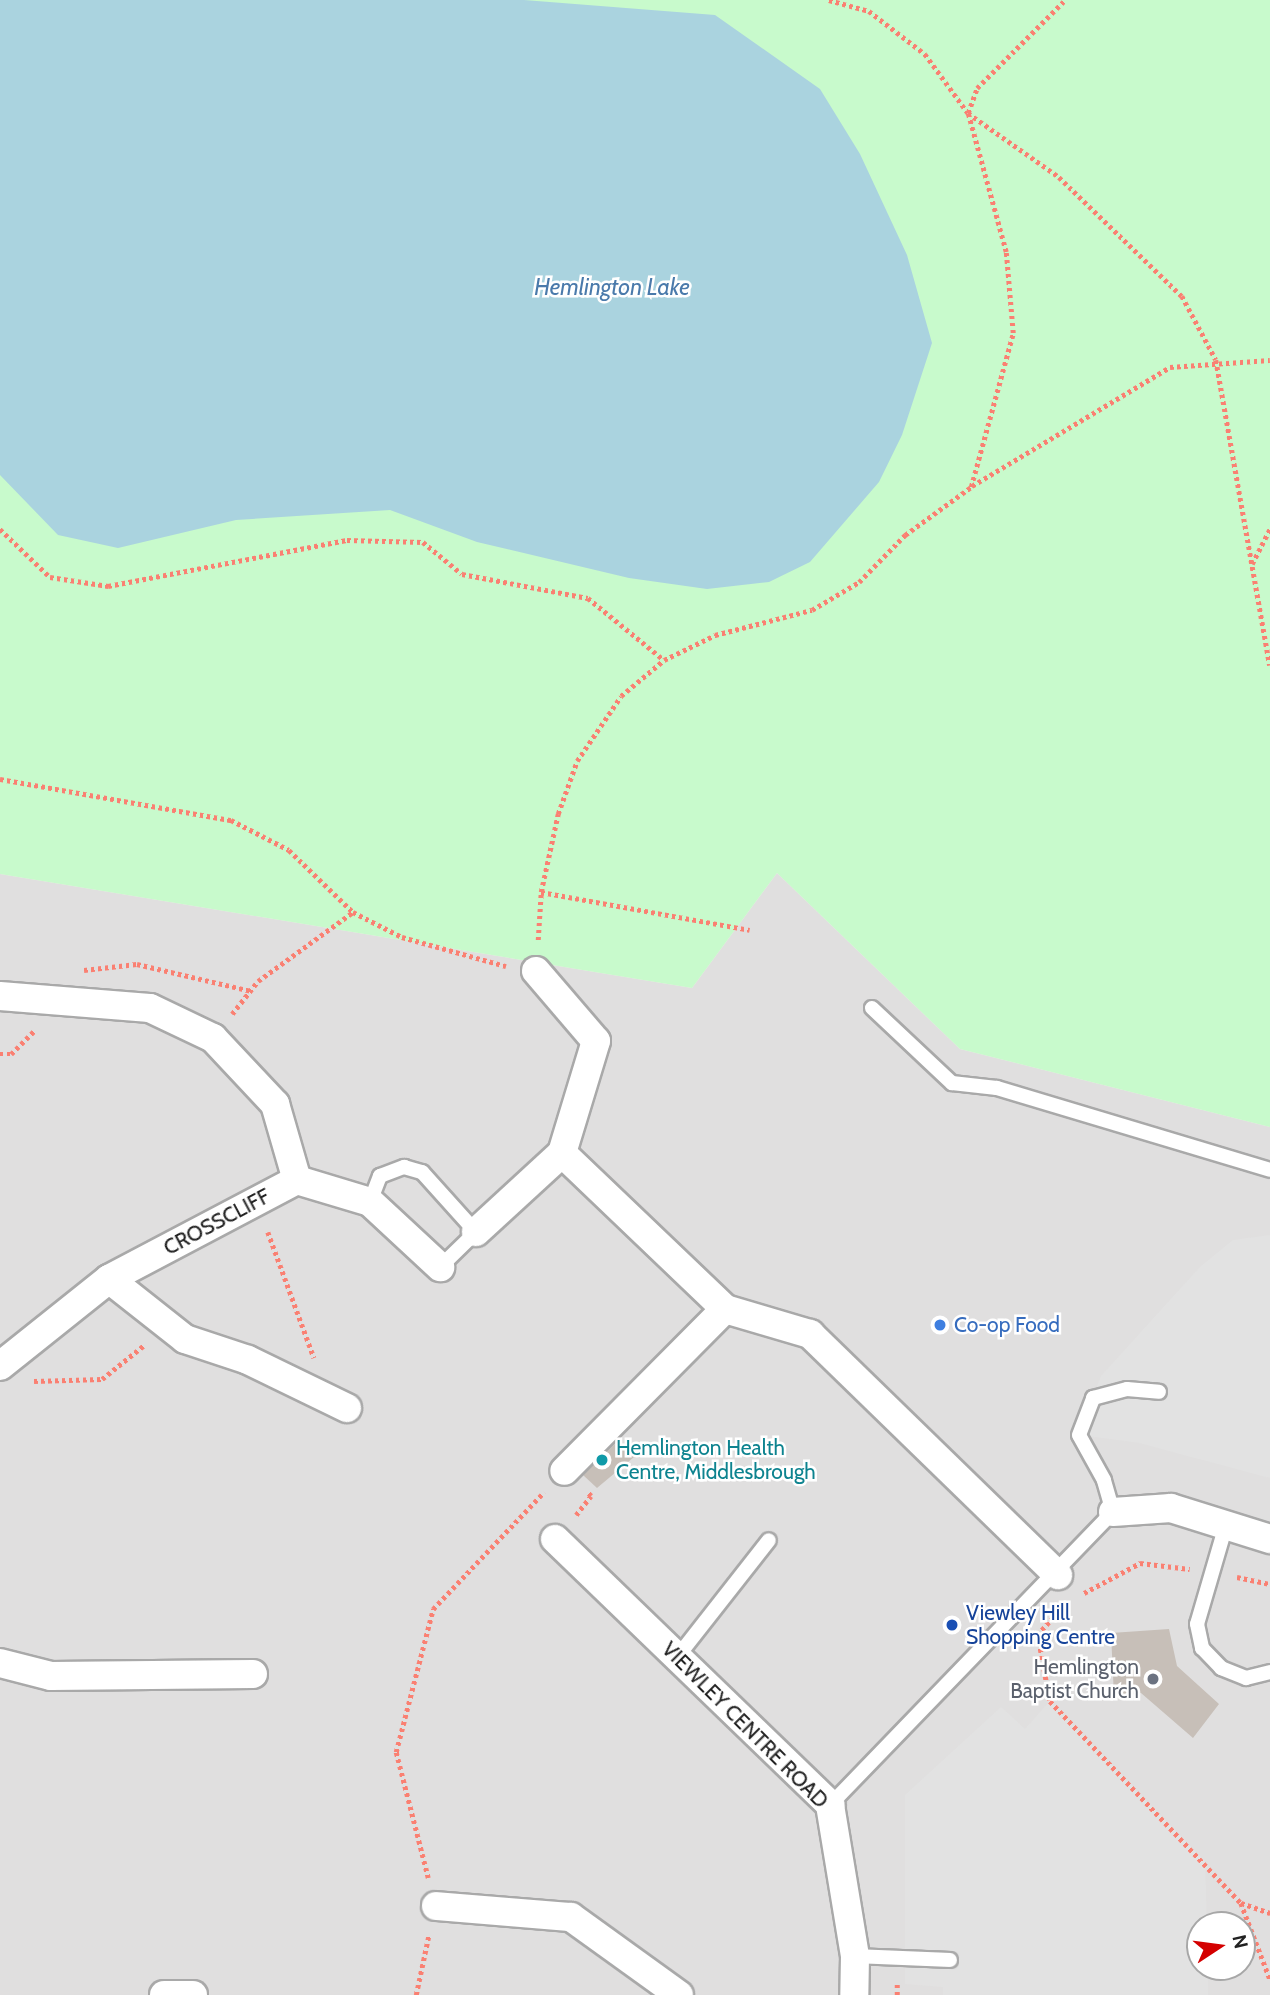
<!DOCTYPE html>
<html>
<head>
<meta charset="utf-8">
<style>
	body { margin:0 }
	#map { position:relative; width:1270px; height:1995px; overflow:hidden; background:#f2efe9; font-family:Cabin,sans-serif }
	div>[style] { position:absolute }
	[style*='--x'] { left:calc(var(--x)*1px); top:calc(var(--y)*1px); width:calc(var(--w)*1px); rotate:calc(var(--a)*1deg) }
	.residential>* { inset:0; background:#e0dfdf }
	.park>* { inset:0; background:#c8facc }
	.parking>* { inset:0; background:#e2e2e2 }
	.water>* { inset:0; background:#aad3df }
	.building>* { inset:0; background:#c7bfb8 }
	.path>* { height:4.5px; margin-top:-2.25px; transform-origin:0; background:repeating-linear-gradient(90deg,#fa8072 0 3.5px,transparent 0 7px) }
	.roads { filter:drop-shadow(2px 0 #a9a9a9) drop-shadow(-2px 0 #a9a9a9) drop-shadow(0 2px #a9a9a9) drop-shadow(0 -2px #a9a9a9) }
	.lane>* { height:14px; margin:-7px; padding:0 7px; transform-origin:7px; border-radius:7px; background:#fff }
	.street>* { height:28px; margin:-14px; padding:0 14px; transform-origin:14px; border-radius:14px; background:#fff }
	.dots>* { width:19px; height:19px; translate:-50% -50%; box-sizing:border-box; border:4px solid #fff; border-radius:50% }
	span { translate:-50% -50%; white-space:nowrap; text-align:center; line-height:1.15; -webkit-text-stroke:5px #fff; paint-order:stroke }
	.street-label { font-size:21px; color:#222 }
	.shop-label { font-size:21px; color:#366cbe }
	.left { translate:0 -50%; text-align:left }
	.culture-label { font-size:21px; color:#0d838f }
	.transit-label { font-size:21px; color:#164399 }
	.worship-label { font-size:21px; color:#5b616d }
	.right { translate:-100% -50%; text-align:right }
	.water-label { font-size:23px; color:#4a7aab; font-style:italic }
	.north { position:absolute; left:1186px; top:1911px; width:70px; height:70px; box-sizing:border-box; background:#fff; border:2px solid #a7a7a7; border-radius:50%; rotate:77deg; font-size:19px; font-weight:700; line-height:28px; text-align:center; color:#222 }
	.north::after { content:''; display:block; margin:auto; width:24px; height:32px; background:#d40000; clip-path:polygon(50% 0,100% 100%,50% 72%,0 100%) }
</style>
</head>
<body>
<div id="map">
	<div class="residential">
		<i style="clip-path:polygon(evenodd,777px 873px,960px 1049px,1270px 1127px,1270px 1995px,0 1995px,0 874px,692px 988px,777px 873px,1200px 1925px,1242px 1925px,1242px 1967px,1200px 1967px,1200px 1925px)"></i>
	</div>
	<div class="park">
		<i style="clip-path:polygon(0 0,1270px 0,1270px 1127px,960px 1049px,777px 873px,692px 988px,0 874px)"></i>
	</div>
	<div class="parking">
		<i style="clip-path:polygon(1270px 1235px,1270px 1478px,1139px 1443px,1079px 1435px,1101px 1376px,1200px 1267px,1233px 1240px)"></i>
		<i style="clip-path:polygon(1050px 1701px,1205px 1861px,1207px 1925px,1200px 1925px,1200px 1967px,1208px 1967px,1208px 1995px,943px 1995px,943px 1987px,905px 1984px,905px 1795px,1001px 1707px,1025px 1729px)"></i>
	</div>
	<div class="water">
		<i style="clip-path:polygon(0 0,524px 0,715px 15px,820px 89px,860px 154px,907px 255px,932px 343px,902px 435px,879px 482px,810px 562px,769px 582px,707px 589px,629px 578px,477px 542px,390px 510px,236px 520px,118px 548px,58px 535px,0 475px)"></i>
	</div>
	<div class="building">
		<i style="clip-path:polygon(618px 1441px,634px 1457px,597px 1488px,583px 1475px)"></i>
		<i style="clip-path:polygon(1169px 1629px,1177px 1666px,1219px 1704px,1193px 1738px,1141px 1693px,1114px 1697px,1111px 1633px)"></i>
	</div>
	<div class="path">
		<i style="--x:829;--y:0;--w:41;--a:15.4"></i>
		<i style="--x:869;--y:11;--w:71;--a:37.5"></i>
		<i style="--x:925;--y:54;--w:73;--a:53.9"></i>
		<i style="--x:968;--y:113;--w:111;--a:35.1"></i>
		<i style="--x:1059;--y:177;--w:171;--a:44.1"></i>
		<i style="--x:1182;--y:296;--w:72;--a:62"></i>
		<i style="--x:1216;--y:360;--w:310;--a:80"></i>
		<i style="--x:972;--y:486;--w:231;--a:-31"></i>
		<i style="--x:1170;--y:367;--w:100;--a:-4"></i>
		<i style="--x:0;--y:529;--w:69;--a:43.8"></i>
		<i style="--x:50;--y:577;--w:59;--a:8.8"></i>
		<i style="--x:108;--y:586;--w:243;--a:-10.9"></i>
		<i style="--x:347;--y:540;--w:76;--a:1.5"></i>
		<i style="--x:423;--y:542;--w:50;--a:39.4"></i>
		<i style="--x:462;--y:574;--w:128;--a:10.8"></i>
		<i style="--x:588;--y:598;--w:98;--a:39.2"></i>
		<i style="--x:1252;--y:564;--w:39;--a:-63"></i>
		<i style="--x:0;--y:779;--w:235;--a:10.1"></i>
		<i style="--x:231;--y:820;--w:65;--a:27.3"></i>
		<i style="--x:289;--y:850;--w:89;--a:44.1"></i>
		<i style="--x:353;--y:912;--w:55;--a:27"></i>
		<i style="--x:402;--y:937;--w:108;--a:15.6"></i>
		<i style="--x:541;--y:892;--w:212;--a:10.3"></i>
		<i style="--x:538;--y:940;--w:48;--a:-86.4"></i>
		<i style="--x:541;--y:892;--w:80;--a:-77.7"></i>
		<i style="--x:558;--y:814;--w:56;--a:-70.3"></i>
		<i style="--x:577;--y:761;--w:78;--a:-55.9"></i>
		<i style="--x:621;--y:696;--w:56;--a:-39.9"></i>
		<i style="--x:664;--y:660;--w:57;--a:-26.1"></i>
		<i style="--x:715;--y:635;--w:100;--a:-14.5"></i>
		<i style="--x:812;--y:610;--w:55;--a:-30.8"></i>
		<i style="--x:859;--y:582;--w:66;--a:-45.6"></i>
		<i style="--x:905;--y:535;--w:82;--a:-36"></i>
		<i style="--x:971;--y:487;--w:160;--a:-74.7"></i>
		<i style="--x:1013;--y:333;--w:81;--a:-94.9"></i>
		<i style="--x:1006;--y:252;--w:144;--a:-105.3"></i>
		<i style="--x:968;--y:113;--w:27;--a:-70"></i>
		<i style="--x:977;--y:88;--w:124;--a:-45"></i>
		<i style="--x:84;--y:970;--w:53;--a:-6.5"></i>
		<i style="--x:137;--y:964;--w:117;--a:13.3"></i>
		<i style="--x:232;--y:1014;--w:42;--a:-51.8"></i>
		<i style="--x:258;--y:981;--w:117;--a:-36"></i>
		<i style="--x:0;--y:1054;--w:11;--a:0"></i>
		<i style="--x:11;--y:1054;--w:34;--a:-45"></i>
		<i style="--x:268;--y:1232;--w:134;--a:69.9"></i>
		<i style="--x:34;--y:1381;--w:68;--a:-1.7"></i>
		<i style="--x:102;--y:1379;--w:53;--a:-38.8"></i>
		<i style="--x:576;--y:1515;--w:24;--a:-52"></i>
		<i style="--x:591;--y:1496;--w:4;--a:-135"></i>
		<i style="--x:1237;--y:1577;--w:34;--a:12"></i>
		<i style="--x:1084;--y:1593;--w:64;--a:-28.2"></i>
		<i style="--x:1140;--y:1563;--w:50;--a:6.8"></i>
		<i style="--x:1063;--y:1607;--w:38;--a:132"></i>
		<i style="--x:1038;--y:1635;--w:67;--a:79.7"></i>
		<i style="--x:1050;--y:1701;--w:278;--a:46.6"></i>
		<i style="--x:1241;--y:1903;--w:81;--a:69.1"></i>
		<i style="--x:428;--y:1878;--w:130;--a:-104.3"></i>
		<i style="--x:396;--y:1752;--w:148;--a:-75.5"></i>
		<i style="--x:433;--y:1609;--w:161;--a:-46.5"></i>
		<i style="--x:1241;--y:1903;--w:31;--a:19"></i>
		<i style="--x:416;--y:1995;--w:62;--a:-78"></i>
		<i style="--x:897;--y:1995;--w:13;--a:-90"></i>
	</div>
	<div class="roads">
		<div class="lane">
			<i style="--x:872;--y:1008;--w:110;--a:43.2"></i>
			<i style="--x:952;--y:1083;--w:45;--a:6.3"></i>
			<i style="--x:997;--y:1088;--w:285;--a:16.7"></i>
			<i style="--x:370;--y:1202;--w:28;--a:-69"></i>
			<i style="--x:380;--y:1176;--w:26;--a:-21"></i>
			<i style="--x:404;--y:1167;--w:19;--a:16"></i>
			<i style="--x:422;--y:1172;--w:81;--a:48"></i>
			<i style="--x:476;--y:1232;--w:50;--a:135.8"></i>
			<i style="--x:1226;--y:1525;--w:103;--a:106.3"></i>
			<i style="--x:1197;--y:1624;--w:25;--a:78"></i>
			<i style="--x:1202;--y:1648;--w:28;--a:46"></i>
			<i style="--x:1221;--y:1668;--w:27;--a:22"></i>
			<i style="--x:1246;--y:1678;--w:25;--a:-14"></i>
			<i style="--x:678;--y:1656;--w:147;--a:-51.9"></i>
			<i style="--x:830;--y:1805;--w:407;--a:-46"></i>
			<i style="--x:1113;--y:1512;--w:33;--a:-106"></i>
			<i style="--x:1104;--y:1480;--w:51;--a:-119.1"></i>
			<i style="--x:1079;--y:1435;--w:40;--a:-69"></i>
			<i style="--x:1093;--y:1398;--w:35;--a:-15"></i>
			<i style="--x:1127;--y:1389;--w:32;--a:5"></i>
			<i style="--x:855;--y:1956;--w:95;--a:2.4"></i>
		</div>
		<div class="street">
			<i style="--x:536;--y:971;--w:92;--a:49.4"></i>
			<i style="--x:596;--y:1041;--w:117;--a:106.9"></i>
			<i style="--x:562;--y:1153;--w:226;--a:43.7"></i>
			<i style="--x:725;--y:1309;--w:228;--a:134.8"></i>
			<i style="--x:0;--y:996;--w:150;--a:4.6"></i>
			<i style="--x:150;--y:1008;--w:70;--a:25.5"></i>
			<i style="--x:213;--y:1038;--w:91;--a:46.8"></i>
			<i style="--x:275;--y:1104;--w:79;--a:73.9"></i>
			<i style="--x:476;--y:1232;--w:117;--a:-42.6"></i>
			<i style="--x:109;--y:1279;--w:97;--a:38.3"></i>
			<i style="--x:185;--y:1339;--w:66;--a:18.4"></i>
			<i style="--x:248;--y:1360;--w:110;--a:25.9"></i>
			<i style="--x:725;--y:1309;--w:89;--a:16.4"></i>
			<i style="--x:810;--y:1334;--w:346;--a:44.2"></i>
			<i style="--x:0;--y:1366;--w:139;--a:-38.6"></i>
			<i style="--x:109;--y:1279;--w:212;--a:-27.8"></i>
			<i style="--x:297;--y:1180;--w:76;--a:16.8"></i>
			<i style="--x:370;--y:1202;--w:96;--a:42.9"></i>
			<i style="--x:1113;--y:1512;--w:58;--a:-3.9"></i>
			<i style="--x:1171;--y:1508;--w:104;--a:17.4"></i>
			<i style="--x:555;--y:1539;--w:383;--a:44"></i>
			<i style="--x:830;--y:1805;--w:153;--a:80.6"></i>
			<i style="--x:855;--y:1956;--w:39;--a:91"></i>
			<i style="--x:0;--y:1663;--w:53;--a:14.3"></i>
			<i style="--x:51;--y:1676;--w:202;--a:-0.6"></i>
			<i style="--x:436;--y:1906;--w:135;--a:4.7"></i>
			<i style="--x:571;--y:1917;--w:133;--a:35.8"></i>
			<i style="--x:164;--y:1995;--w:29;--a:0"></i>
		</div>
	</div>
	<div class="dots">
		<i style="left:940px;top:1325px;background:#3f7fe0"></i>
		<i style="left:602px;top:1460px;background:#0f9aa8"></i>
		<i style="left:952px;top:1625px;background:#1a4fb4"></i>
		<i style="left:1153px;top:1679px;background:#6b7280"></i>
	</div>
	<div class="street-label">
		<span style="left:217px;top:1222px;rotate:-28deg">CROSSCLIFF</span>
		<span style="left:745px;top:1725px;rotate:45deg">VIEWLEY CENTRE ROAD</span>
	</div>
	<div class="shop-label">
		<span class="left" style="left:954px;top:1325px">Co-op Food</span>
	</div>
	<div class="culture-label">
		<span class="left" style="left:616px;top:1460px">Hemlington Health<br>Centre, Middlesbrough</span>
	</div>
	<div class="transit-label">
		<span class="left" style="left:966px;top:1625px">Viewley Hill<br>Shopping Centre</span>
	</div>
	<div class="worship-label">
		<span class="right" style="left:1139px;top:1679px">Hemlington<br>Baptist Church</span>
	</div>
	<div class="water-label">
		<span style="left:612px;top:287px">Hemlington Lake</span>
	</div>
	<div class="north">N</div>
</div>
</body>
</html>
